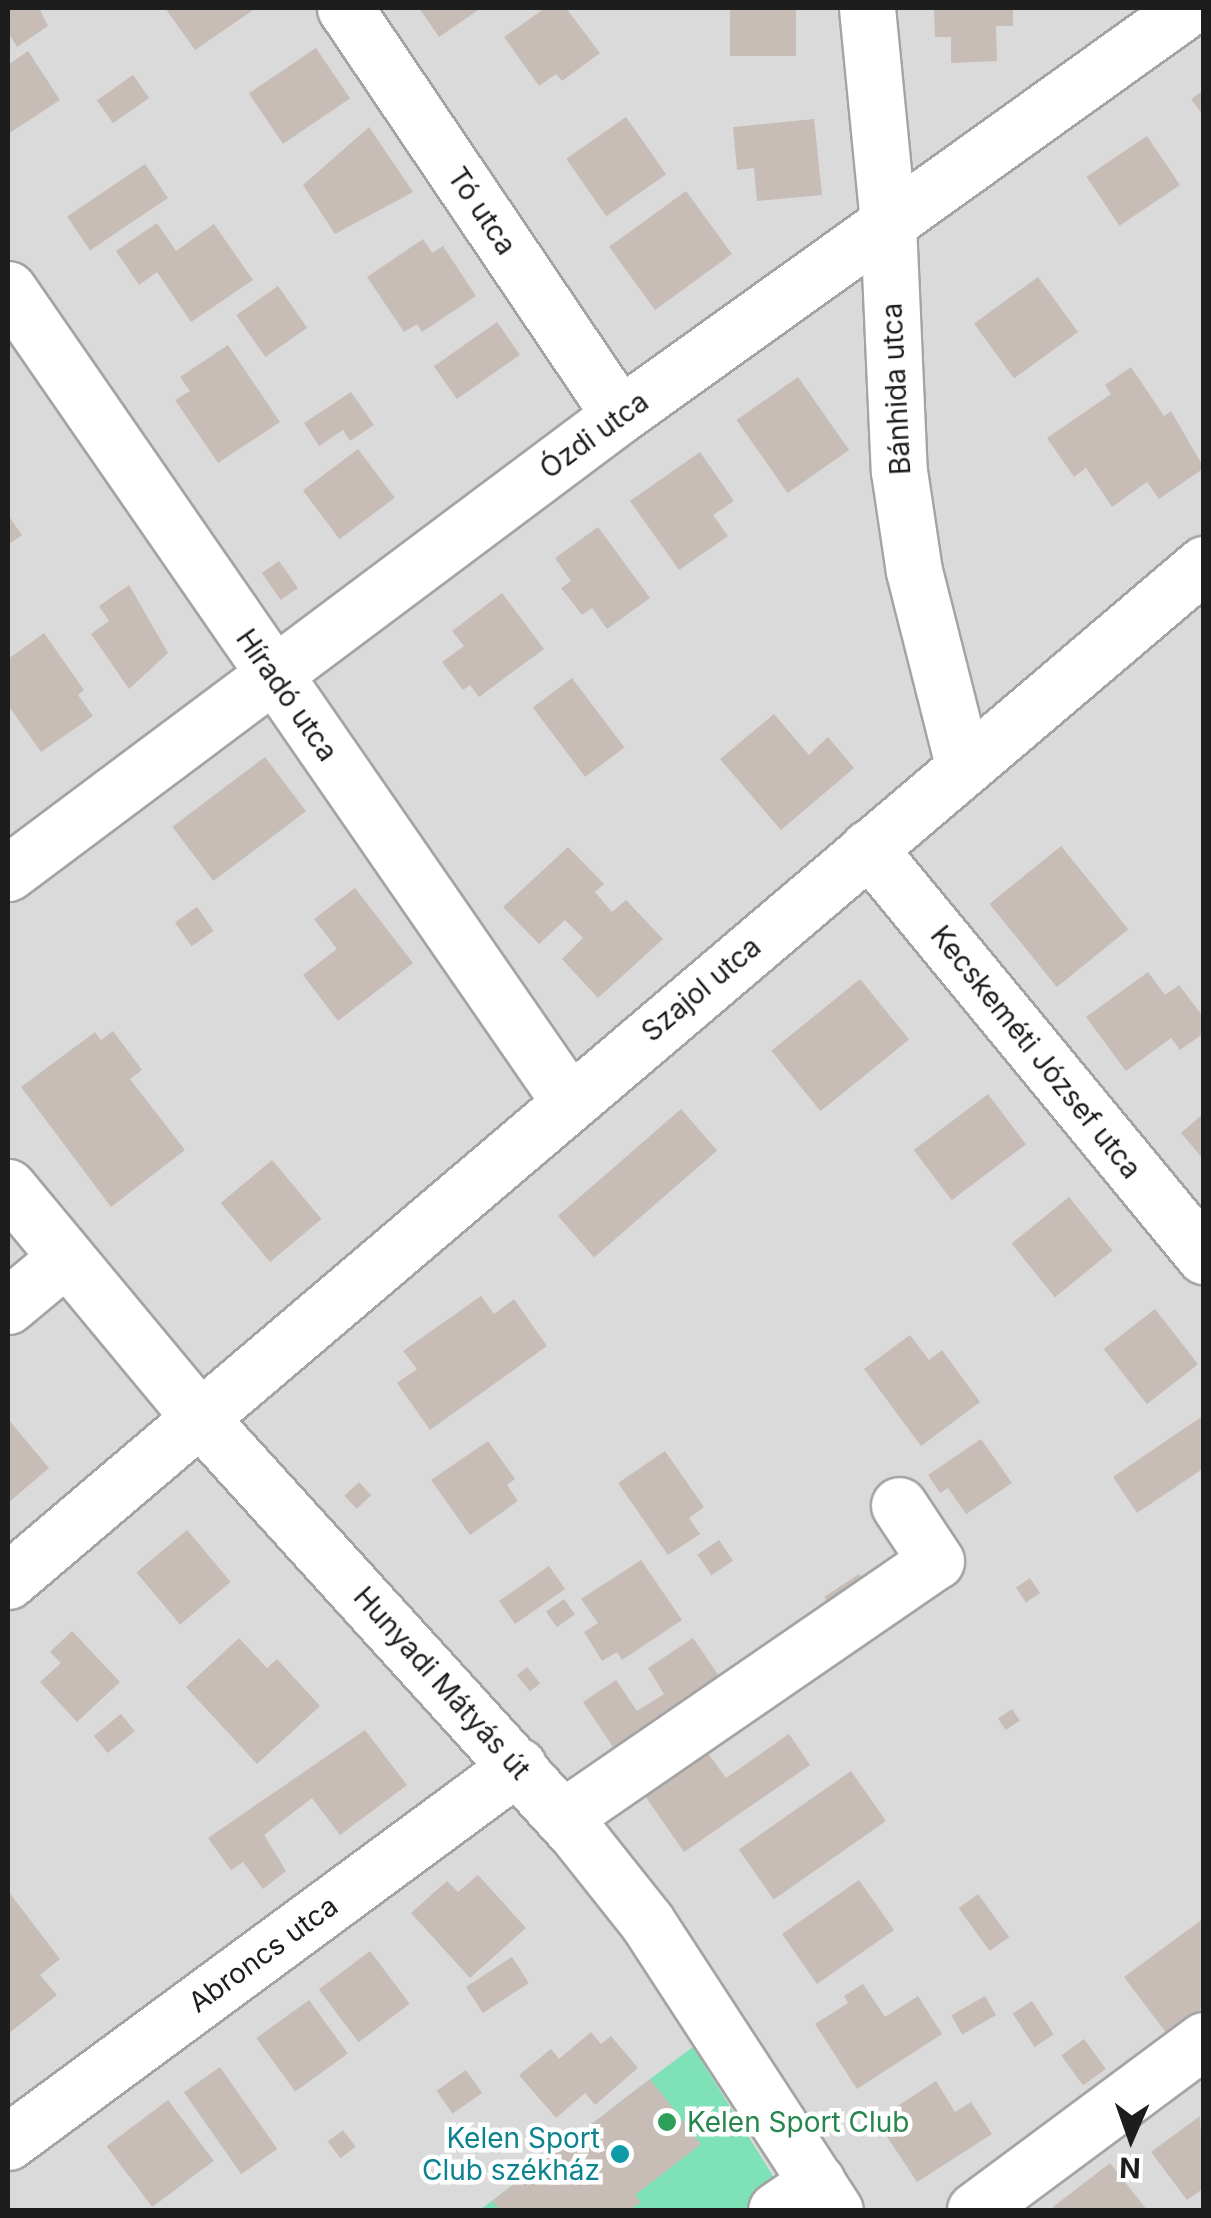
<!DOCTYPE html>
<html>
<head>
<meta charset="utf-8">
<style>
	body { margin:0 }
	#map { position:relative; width:1211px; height:2218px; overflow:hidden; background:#efeae3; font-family:Inter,sans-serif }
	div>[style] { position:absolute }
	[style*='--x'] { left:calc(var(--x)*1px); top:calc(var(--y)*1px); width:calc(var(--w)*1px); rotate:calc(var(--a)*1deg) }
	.residential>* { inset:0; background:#dbdada }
	.pitch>* { inset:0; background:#7ee1b7 }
	.building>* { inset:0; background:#c7bcb6; transform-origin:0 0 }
	.roads { filter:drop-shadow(2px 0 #a4a4a4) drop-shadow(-2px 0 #a4a4a4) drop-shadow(0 2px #a4a4a4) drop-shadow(0 -2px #a4a4a4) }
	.minor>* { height:55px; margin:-27.5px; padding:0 27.5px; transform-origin:27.5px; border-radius:27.5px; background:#fff }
	.dots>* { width:28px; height:28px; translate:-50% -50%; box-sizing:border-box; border:5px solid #fff; border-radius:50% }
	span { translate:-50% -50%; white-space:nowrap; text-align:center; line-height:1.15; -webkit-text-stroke:9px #fff; paint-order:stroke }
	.street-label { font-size:28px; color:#1d1d1d }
	.leisure-label { font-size:28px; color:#27864d }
	.left { translate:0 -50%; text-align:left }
	.culture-label { font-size:28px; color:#0d838f }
	.right { translate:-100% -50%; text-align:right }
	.frame { position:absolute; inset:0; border:10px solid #1d1d1d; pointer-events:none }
	.north { position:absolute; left:1081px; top:2088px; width:100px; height:100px; -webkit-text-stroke:8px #fff; paint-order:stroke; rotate:182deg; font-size:28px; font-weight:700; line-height:40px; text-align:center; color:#1d1d1d }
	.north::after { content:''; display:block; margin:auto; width:35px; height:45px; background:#1d1d1d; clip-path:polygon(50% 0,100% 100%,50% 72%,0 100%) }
</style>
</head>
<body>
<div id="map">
	<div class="residential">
		<i style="clip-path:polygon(8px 8px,1203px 8px,1203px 2210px,794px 2210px,693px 2048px,480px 2210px,8px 2210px)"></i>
	</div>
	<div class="pitch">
		<i style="clip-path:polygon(693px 2047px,794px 2210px,480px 2210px,650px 2079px)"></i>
	</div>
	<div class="building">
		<i style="clip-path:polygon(8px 8px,39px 8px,48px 26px,17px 47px,8px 32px)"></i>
		<i style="clip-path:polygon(165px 8px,256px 8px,195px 50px)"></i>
		<i style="clip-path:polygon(419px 8px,481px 8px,439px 37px)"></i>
		<i style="clip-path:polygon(545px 8px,566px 8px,600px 53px,562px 81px,556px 74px,539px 86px,504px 37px)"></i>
		<i style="left:730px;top:8px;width:66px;height:48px"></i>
		<i style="clip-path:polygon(934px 8px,1013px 8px,1013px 26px,996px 26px,997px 61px,951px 63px,951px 37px,935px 37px)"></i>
		<i style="left:316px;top:48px;width:61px;height:81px;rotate:56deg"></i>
		<i style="clip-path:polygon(28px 51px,60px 100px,8px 134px,8px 65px)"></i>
		<i style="left:133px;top:75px;width:28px;height:44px;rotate:55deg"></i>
		<i style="clip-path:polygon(1204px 90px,1204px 117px,1191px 99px)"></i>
		<i style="left:626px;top:117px;width:70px;height:73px;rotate:55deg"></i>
		<i style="clip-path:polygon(814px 119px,822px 195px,757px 201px,754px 168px,737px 170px,733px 127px)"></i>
		<i style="clip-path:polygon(369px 127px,413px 192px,335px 234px,303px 185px)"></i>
		<i style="left:1147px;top:136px;width:59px;height:73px;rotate:56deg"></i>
		<i style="left:145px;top:164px;width:41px;height:94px;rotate:56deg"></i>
		<i style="left:686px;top:191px;width:78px;height:95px;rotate:54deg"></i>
		<i style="clip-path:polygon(157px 223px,176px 251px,214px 224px,253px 280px,191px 322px,157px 272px,139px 285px,116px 251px)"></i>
		<i style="clip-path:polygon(423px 239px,432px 253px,443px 246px,476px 296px,422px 332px,417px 324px,404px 332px,367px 277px)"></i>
		<i style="left:1038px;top:277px;width:68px;height:79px;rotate:54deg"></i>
		<i style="left:278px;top:286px;width:51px;height:51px;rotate:55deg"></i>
		<i style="left:497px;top:322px;width:40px;height:77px;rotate:55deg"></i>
		<i style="clip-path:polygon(228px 345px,280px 422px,218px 463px,175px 400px,190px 391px,180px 377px)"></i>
		<i style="clip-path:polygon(1131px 367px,1164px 416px,1171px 411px,1204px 468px,1159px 499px,1147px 482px,1112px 507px,1086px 468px,1074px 477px,1047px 438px,1111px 394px,1105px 385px)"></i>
		<i style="left:798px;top:377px;width:89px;height:75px;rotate:55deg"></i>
		<i style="clip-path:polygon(351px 392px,374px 425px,350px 441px,343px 430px,319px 446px,304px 423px)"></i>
		<i style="left:358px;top:449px;width:61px;height:69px;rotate:53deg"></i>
		<i style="clip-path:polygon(700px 452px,734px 501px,713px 515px,728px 536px,679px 570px,630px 501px)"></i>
		<i style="clip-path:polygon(8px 515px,22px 535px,8px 545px)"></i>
		<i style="clip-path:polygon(598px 527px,650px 598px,607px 629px,592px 608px,582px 615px,561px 588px,571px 581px,555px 558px)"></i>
		<i style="left:279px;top:561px;width:33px;height:21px;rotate:55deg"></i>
		<i style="clip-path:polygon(129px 585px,168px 653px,129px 689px,91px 634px,109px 621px,99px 606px)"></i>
		<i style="clip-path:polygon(502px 593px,544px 649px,479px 697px,470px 685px,463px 690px,442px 662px,464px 646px,452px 631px)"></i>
		<i style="clip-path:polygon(44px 633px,84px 690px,78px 695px,93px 716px,41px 752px,8px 705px,8px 659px)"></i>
		<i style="left:572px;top:678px;width:87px;height:49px;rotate:53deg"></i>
		<i style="clip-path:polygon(774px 714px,809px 755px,828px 737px,854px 768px,781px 830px,720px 759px)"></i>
		<i style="left:265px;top:757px;width:68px;height:116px;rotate:53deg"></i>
		<i style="left:1061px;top:846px;width:107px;height:92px;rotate:51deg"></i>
		<i style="clip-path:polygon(568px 847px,604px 884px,595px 892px,612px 912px,626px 900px,663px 939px,598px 998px,562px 959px,583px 938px,565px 920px,539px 944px,503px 907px)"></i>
		<i style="clip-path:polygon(355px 888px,413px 963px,338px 1021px,303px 975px,337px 949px,314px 919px)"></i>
		<i style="left:197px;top:907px;width:29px;height:27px;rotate:55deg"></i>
		<i style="clip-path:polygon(1148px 972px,1165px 995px,1179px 985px,1204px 1018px,1204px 1033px,1180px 1050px,1171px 1038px,1126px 1071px,1086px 1017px)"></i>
		<i style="left:860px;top:979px;width:78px;height:114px;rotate:51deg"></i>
		<i style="clip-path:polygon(113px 1031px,142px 1070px,130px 1079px,185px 1150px,111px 1207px,21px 1087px,95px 1032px,101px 1040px)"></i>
		<i style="left:988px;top:1094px;width:63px;height:93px;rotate:53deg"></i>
		<i style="left:681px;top:1109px;width:55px;height:163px;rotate:49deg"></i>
		<i style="clip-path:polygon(1204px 1113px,1204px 1160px,1181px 1133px)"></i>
		<i style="left:272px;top:1160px;width:77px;height:67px;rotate:50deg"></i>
		<i style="left:1069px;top:1197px;width:69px;height:74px;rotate:51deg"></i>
		<i style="clip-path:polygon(481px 1296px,494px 1314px,514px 1299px,547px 1346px,430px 1430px,397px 1383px,417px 1369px,403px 1351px)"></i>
		<i style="left:1155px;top:1309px;width:70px;height:65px;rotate:52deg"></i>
		<i style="clip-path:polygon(910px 1335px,929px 1360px,942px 1350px,980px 1402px,921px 1446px,864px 1369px)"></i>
		<i style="clip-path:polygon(1204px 1415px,1204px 1468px,1137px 1513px,1113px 1477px)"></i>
		<i style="clip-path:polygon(8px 1419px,49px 1468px,8px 1503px)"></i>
		<i style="clip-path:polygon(981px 1439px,1012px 1483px,966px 1514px,948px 1488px,940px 1493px,928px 1475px)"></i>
		<i style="clip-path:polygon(488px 1441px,515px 1479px,507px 1485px,518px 1501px,470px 1535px,431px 1480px)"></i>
		<i style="clip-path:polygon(665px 1451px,704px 1507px,689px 1518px,700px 1534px,668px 1555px,618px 1483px)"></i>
		<i style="left:359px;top:1482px;width:18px;height:20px;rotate:47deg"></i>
		<i style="left:187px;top:1530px;width:68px;height:66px;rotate:50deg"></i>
		<i style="left:719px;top:1540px;width:25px;height:26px;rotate:56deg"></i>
		<i style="clip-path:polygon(641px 1560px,682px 1620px,622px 1660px,617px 1652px,602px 1661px,584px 1632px,598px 1623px,581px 1599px)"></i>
		<i style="left:549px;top:1566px;width:28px;height:61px;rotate:55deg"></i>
		<i style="clip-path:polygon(859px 1574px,872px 1592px,836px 1613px,824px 1597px)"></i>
		<i style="left:1030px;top:1578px;width:18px;height:17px;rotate:56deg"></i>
		<i style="left:564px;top:1599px;width:19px;height:22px;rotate:55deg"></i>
		<i style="clip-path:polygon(72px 1631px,120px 1682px,77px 1722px,40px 1682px,61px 1663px,50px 1652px)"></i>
		<i style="clip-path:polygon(239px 1638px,267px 1668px,277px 1659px,320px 1706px,257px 1764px,186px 1687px)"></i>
		<i style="clip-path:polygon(693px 1638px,730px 1692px,625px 1765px,583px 1702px,616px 1680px,637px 1711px,664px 1694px,648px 1668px)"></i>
		<i style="left:527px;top:1667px;width:21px;height:13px;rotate:51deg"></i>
		<i style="left:1012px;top:1709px;width:14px;height:17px;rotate:56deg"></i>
		<i style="left:121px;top:1714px;width:22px;height:35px;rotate:51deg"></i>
		<i style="clip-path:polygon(365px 1730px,407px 1785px,340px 1835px,312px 1798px,264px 1835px,286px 1871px,263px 1889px,243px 1862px,231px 1870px,208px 1838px)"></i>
		<i style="clip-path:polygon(789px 1734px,810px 1765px,684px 1852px,645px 1796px,707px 1752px,726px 1778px)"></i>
		<i style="left:851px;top:1771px;width:61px;height:137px;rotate:55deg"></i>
		<i style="clip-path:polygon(478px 1875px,526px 1928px,470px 1978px,411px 1913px,447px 1881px,458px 1892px)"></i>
		<i style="left:859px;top:1880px;width:61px;height:94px;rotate:55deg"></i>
		<i style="clip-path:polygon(8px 1891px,60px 1959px,40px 1975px,57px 1995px,8px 2034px)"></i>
		<i style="left:978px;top:1894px;width:53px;height:24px;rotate:54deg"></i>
		<i style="clip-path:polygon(1204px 1918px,1204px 2007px,1167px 2034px,1124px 1977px)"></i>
		<i style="left:370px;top:1951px;width:66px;height:64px;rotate:53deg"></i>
		<i style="left:512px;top:1957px;width:31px;height:55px;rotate:57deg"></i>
		<i style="clip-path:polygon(863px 1984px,885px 2017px,918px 1996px,942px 2034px,857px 2089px,815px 2024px,848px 2003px,844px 1996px)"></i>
		<i style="left:985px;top:1996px;width:22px;height:39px;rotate:60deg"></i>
		<i style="left:309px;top:2000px;width:66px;height:65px;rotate:54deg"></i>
		<i style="left:1032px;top:2001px;width:40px;height:23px;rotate:57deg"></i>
		<i style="clip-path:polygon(591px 2032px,601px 2044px,611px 2036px,638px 2068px,595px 2105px,585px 2093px,556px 2118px,519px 2075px,551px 2049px,559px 2059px)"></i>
		<i style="left:1084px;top:2039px;width:37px;height:28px;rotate:54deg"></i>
		<i style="left:220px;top:2067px;width:100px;height:44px;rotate:55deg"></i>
		<i style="left:466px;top:2070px;width:28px;height:36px;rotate:55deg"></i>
		<i style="clip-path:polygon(650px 2079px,701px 2144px,635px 2195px,641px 2202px,630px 2210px,500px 2210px,492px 2201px)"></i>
		<i style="clip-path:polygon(936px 2081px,955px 2112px,971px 2102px,992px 2134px,917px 2182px,876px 2120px)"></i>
		<i style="left:168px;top:2100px;width:76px;height:77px;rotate:53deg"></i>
		<i style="clip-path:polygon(1200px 2116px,1204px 2188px,1187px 2200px,1151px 2152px)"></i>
		<i style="left:343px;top:2130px;width:21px;height:19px;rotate:53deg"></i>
		<i style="clip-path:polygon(1110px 2163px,1147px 2210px,1055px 2210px,1053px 2207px)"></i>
	</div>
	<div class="roads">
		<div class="minor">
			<i style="--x:345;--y:8;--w:491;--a:56"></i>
			<i style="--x:867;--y:8;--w:217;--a:84.4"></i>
			<i style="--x:888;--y:224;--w:247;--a:87.5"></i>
			<i style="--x:899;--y:471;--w:101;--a:81.5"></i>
			<i style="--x:914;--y:571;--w:199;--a:75.8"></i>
			<i style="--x:8;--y:289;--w:987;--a:55.36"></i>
			<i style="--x:868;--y:848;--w:529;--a:50.53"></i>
			<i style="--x:8;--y:873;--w:764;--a:-36.81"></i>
			<i style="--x:620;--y:415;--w:699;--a:-35.62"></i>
			<i style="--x:8;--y:1187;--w:298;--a:50.3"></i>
			<i style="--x:198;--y:1416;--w:564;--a:47.8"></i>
			<i style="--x:577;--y:1834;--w:112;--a:51.5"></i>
			<i style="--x:647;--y:1922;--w:344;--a:56.9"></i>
			<i style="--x:8;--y:1306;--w:72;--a:-39.9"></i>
			<i style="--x:8;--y:1581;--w:1570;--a:-40.38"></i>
			<i style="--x:563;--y:1817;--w:452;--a:-34.5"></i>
			<i style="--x:936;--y:1561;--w:67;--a:-123.5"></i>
			<i style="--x:8;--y:2142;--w:634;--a:-36.4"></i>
			<i style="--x:776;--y:2210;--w:50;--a:-34.3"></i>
			<i style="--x:975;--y:2210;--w:285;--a:-36.6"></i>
		</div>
	</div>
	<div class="dots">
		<i style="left:667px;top:2122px;background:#2e9e5b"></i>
		<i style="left:620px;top:2154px;background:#0f9aa8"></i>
	</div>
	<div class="street-label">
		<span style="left:482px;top:211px;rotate:56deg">Tó utca</span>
		<span style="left:896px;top:389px;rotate:-93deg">Bánhida utca</span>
		<span style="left:594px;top:435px;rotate:-36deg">Ózdi utca</span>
		<span style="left:287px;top:695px;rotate:55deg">Híradó utca</span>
		<span style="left:701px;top:989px;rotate:-40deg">Szajol utca</span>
		<span style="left:1036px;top:1052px;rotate:51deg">Kecskeméti József utca</span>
		<span style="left:442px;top:1683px;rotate:48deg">Hunyadi Mátyás út</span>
		<span style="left:263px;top:1954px;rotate:-36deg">Abroncs utca</span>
	</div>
	<div class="leisure-label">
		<span class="left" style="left:687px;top:2122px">Kelen Sport Club</span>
	</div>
	<div class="culture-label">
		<span class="right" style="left:600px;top:2154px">Kelen Sport<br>Club székház</span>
	</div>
	<div class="frame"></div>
	<div class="north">N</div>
</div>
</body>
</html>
